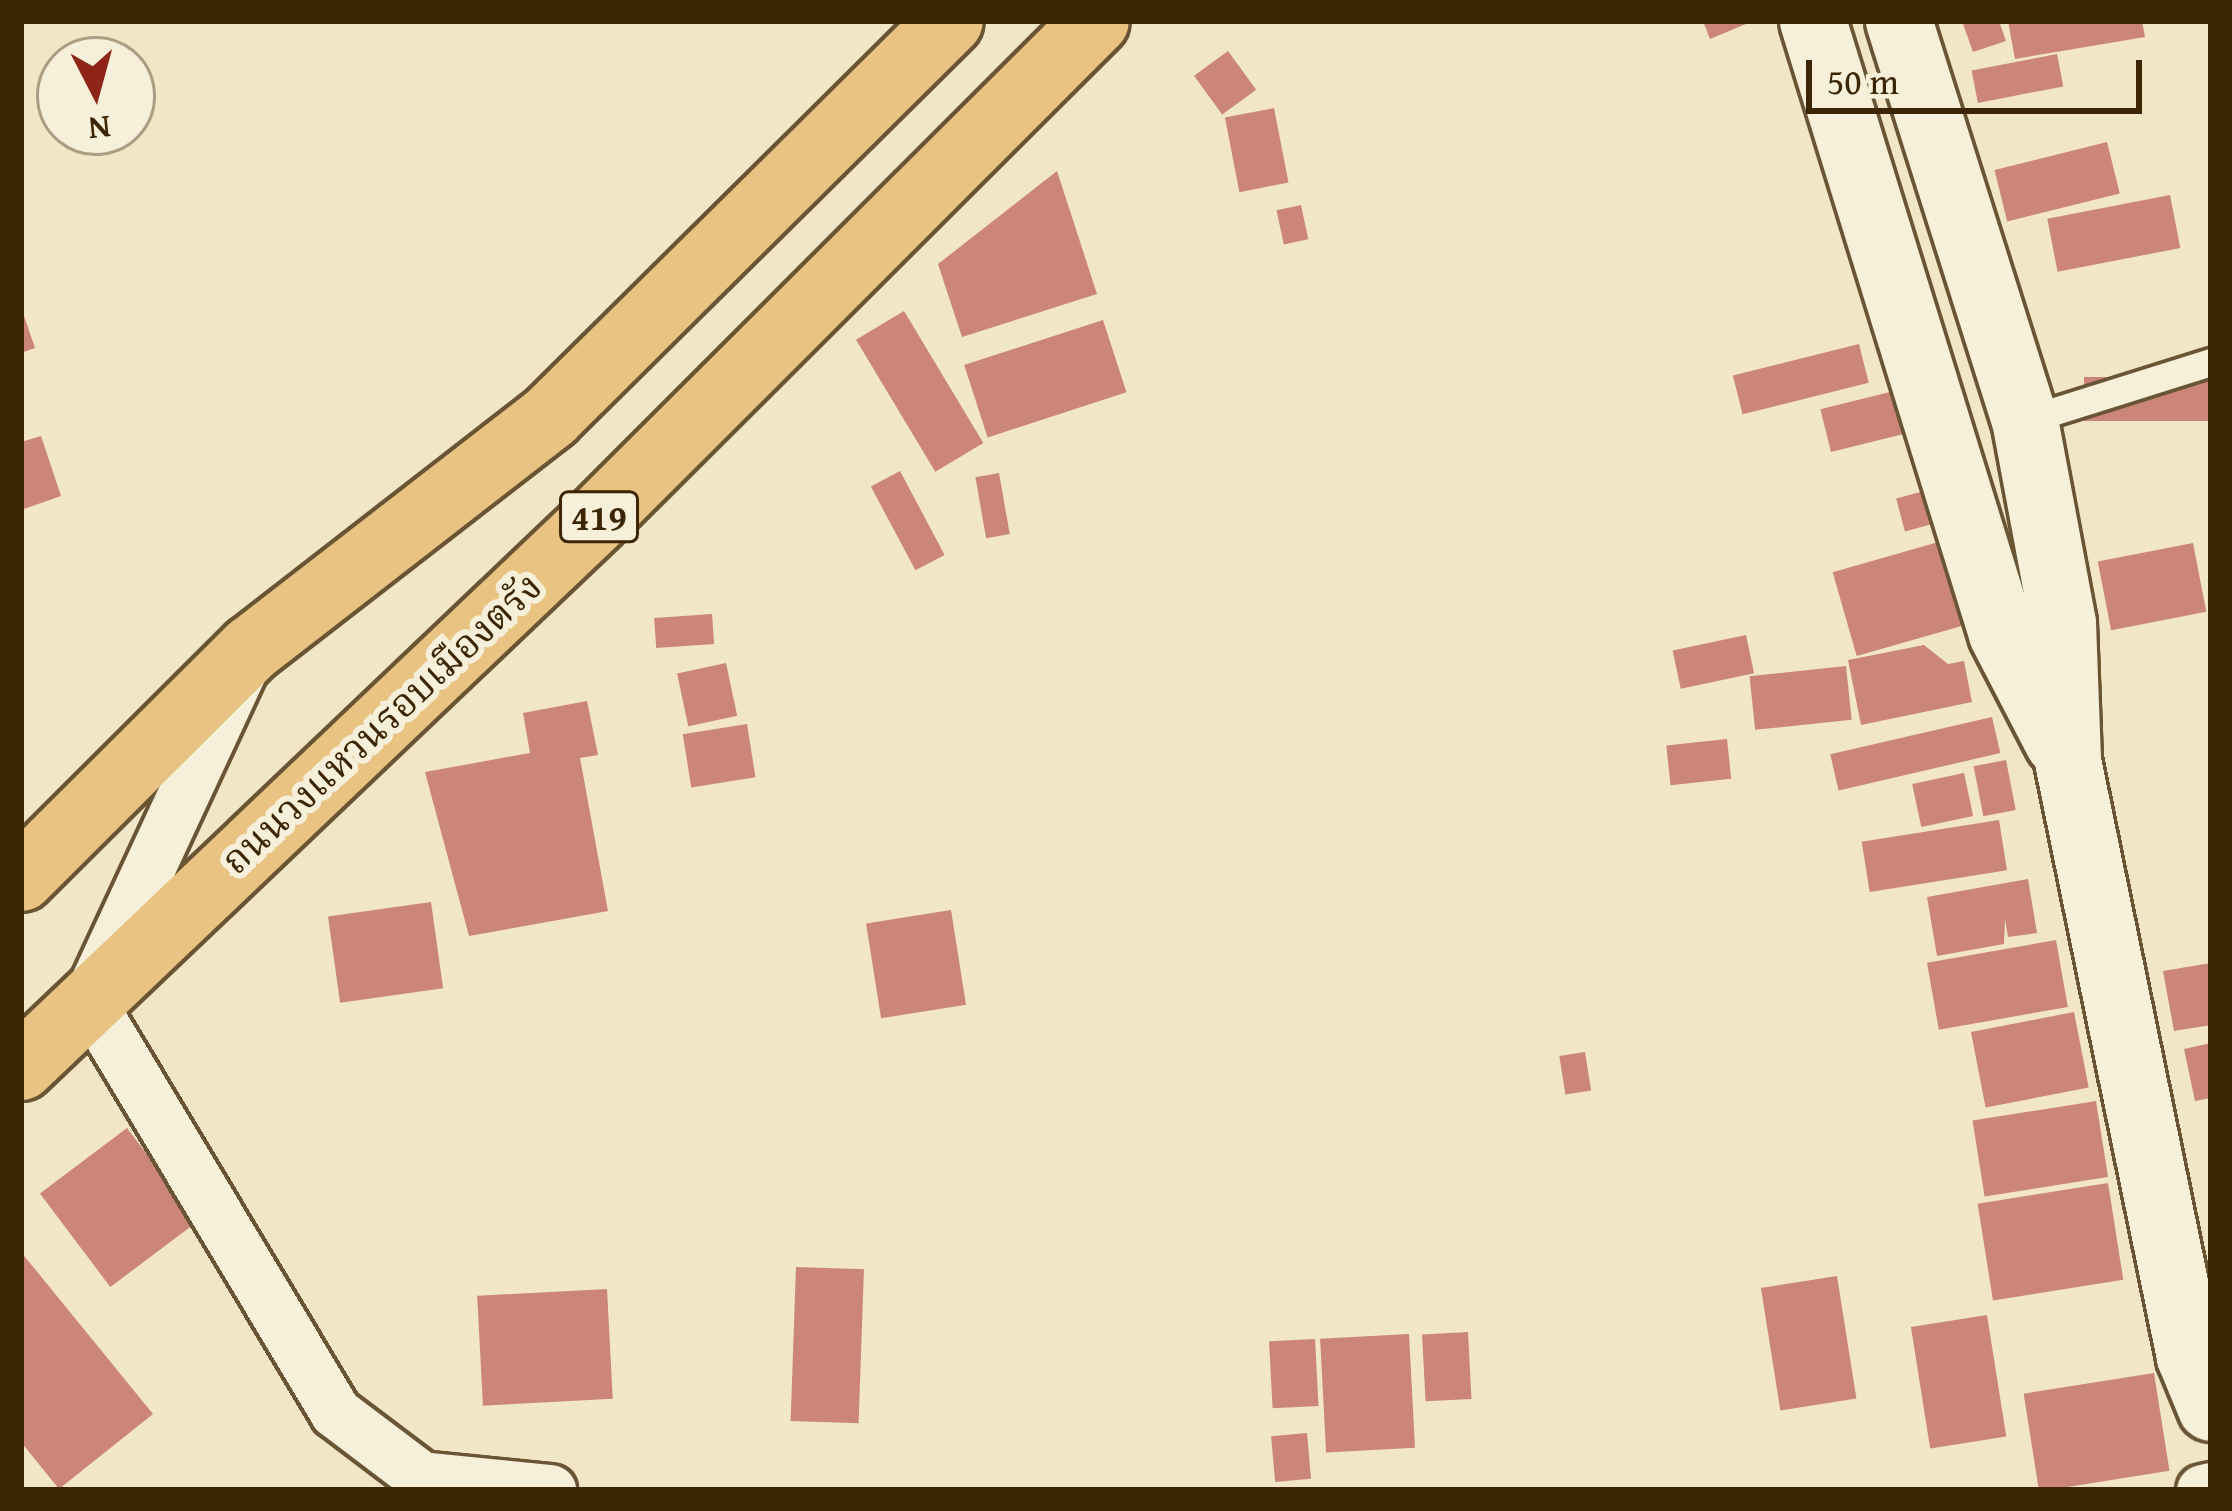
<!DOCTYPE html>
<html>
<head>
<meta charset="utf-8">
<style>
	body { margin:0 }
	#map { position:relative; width:2232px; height:1511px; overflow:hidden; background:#f1e6c5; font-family:"Gentium Book Plus","Noto Serif Thai",serif }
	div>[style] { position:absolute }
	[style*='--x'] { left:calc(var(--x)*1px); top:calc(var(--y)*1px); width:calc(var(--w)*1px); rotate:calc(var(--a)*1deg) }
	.building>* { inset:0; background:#cb8677; transform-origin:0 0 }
	.roads { filter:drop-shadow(3px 0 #695534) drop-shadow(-3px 0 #695534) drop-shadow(0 3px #695534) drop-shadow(0 -3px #695534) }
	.service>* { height:27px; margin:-13.5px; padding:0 13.5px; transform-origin:13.5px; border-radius:13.5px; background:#f6efd9 }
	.minor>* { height:51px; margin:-25.5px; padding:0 25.5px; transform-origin:25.5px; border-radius:25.5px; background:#f6efd9 }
	.tertiary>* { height:66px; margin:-33px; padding:0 33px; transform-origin:33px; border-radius:33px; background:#f6efd9 }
	.trunk>* { height:66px; margin:-33px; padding:0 33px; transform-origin:33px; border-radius:33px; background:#e8c382 }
	span { translate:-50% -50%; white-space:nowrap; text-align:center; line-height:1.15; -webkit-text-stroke:12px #f6efd9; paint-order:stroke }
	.shield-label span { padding:3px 9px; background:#f6efd9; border:3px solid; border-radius:9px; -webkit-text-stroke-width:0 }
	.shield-label { font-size:36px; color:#3c2503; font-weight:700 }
	.street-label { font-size:39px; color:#3c2503 }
	.frame { position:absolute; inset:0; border:24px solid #3c2503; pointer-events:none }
	.north { position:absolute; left:36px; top:36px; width:120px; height:120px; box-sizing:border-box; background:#f6efd9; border:3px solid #ac9e83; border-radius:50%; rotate:174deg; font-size:33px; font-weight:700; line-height:48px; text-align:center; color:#3c2503 }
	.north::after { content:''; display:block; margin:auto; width:42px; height:54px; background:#8f2418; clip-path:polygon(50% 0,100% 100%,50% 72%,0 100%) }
	.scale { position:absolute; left:1806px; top:60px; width:336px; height:54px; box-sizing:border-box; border:6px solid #3c2503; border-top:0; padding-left:15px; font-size:36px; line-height:42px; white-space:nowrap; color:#3c2503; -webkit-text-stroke:9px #f6efd9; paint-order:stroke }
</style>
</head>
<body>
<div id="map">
	<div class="building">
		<i style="clip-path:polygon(1703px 21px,1753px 21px,1710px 39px)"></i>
		<i style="clip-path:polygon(1962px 21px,1999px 21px,2006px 41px,1973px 52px)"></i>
		<i style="clip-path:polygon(2008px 21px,2142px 21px,2145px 37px,2015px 59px)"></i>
		<i style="left:1228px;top:51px;width:48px;height:42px;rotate:54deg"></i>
		<i style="left:2057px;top:54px;width:33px;height:87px;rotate:79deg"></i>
		<i style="left:1274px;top:108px;width:76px;height:50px;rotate:79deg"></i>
		<i style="left:2107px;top:142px;width:53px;height:116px;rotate:76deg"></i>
		<i style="clip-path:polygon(1057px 171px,1097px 294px,962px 337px,938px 264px)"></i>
		<i style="left:2170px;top:195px;width:54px;height:125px;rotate:79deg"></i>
		<i style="left:1301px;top:205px;width:35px;height:25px;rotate:78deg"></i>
		<i style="clip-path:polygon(22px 310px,35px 348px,21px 353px,21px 311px)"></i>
		<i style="left:904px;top:311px;width:154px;height:56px;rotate:59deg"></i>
		<i style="left:1103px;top:320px;width:76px;height:146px;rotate:72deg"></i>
		<i style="left:1859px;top:344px;width:40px;height:130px;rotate:76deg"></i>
		<i style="left:2211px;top:377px;width:44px;height:127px;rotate:90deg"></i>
		<i style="left:1898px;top:390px;width:44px;height:80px;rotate:76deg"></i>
		<i style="clip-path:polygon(41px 436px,61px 496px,21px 510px,21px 442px)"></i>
		<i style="left:900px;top:471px;width:95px;height:33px;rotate:62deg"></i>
		<i style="left:999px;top:473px;width:62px;height:24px;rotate:80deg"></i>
		<i style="left:1928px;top:490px;width:34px;height:33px;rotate:75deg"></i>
		<i style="left:1949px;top:539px;width:87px;height:121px;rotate:74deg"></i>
		<i style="left:2193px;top:543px;width:70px;height:97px;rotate:79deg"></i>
		<i style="left:712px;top:614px;width:30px;height:58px;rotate:86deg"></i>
		<i style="left:1746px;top:635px;width:39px;height:75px;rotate:78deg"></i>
		<i style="clip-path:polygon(1924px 645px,1948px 664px,1964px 661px,1972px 702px,1861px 725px,1848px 660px)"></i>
		<i style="left:726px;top:663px;width:54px;height:50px;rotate:78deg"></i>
		<i style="left:1846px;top:666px;width:54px;height:97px;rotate:84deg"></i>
		<i style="clip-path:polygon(587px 701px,598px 755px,580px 758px,608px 911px,469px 936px,425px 772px,530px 753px,523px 713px)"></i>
		<i style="left:1992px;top:717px;width:37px;height:166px;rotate:77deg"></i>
		<i style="left:747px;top:724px;width:54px;height:65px;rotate:81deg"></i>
		<i style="left:1727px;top:739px;width:40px;height:61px;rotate:84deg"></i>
		<i style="left:2006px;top:760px;width:51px;height:33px;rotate:79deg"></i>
		<i style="left:1964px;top:773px;width:44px;height:53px;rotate:78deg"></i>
		<i style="left:1999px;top:820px;width:51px;height:139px;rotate:81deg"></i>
		<i style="clip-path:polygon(2028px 879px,2037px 933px,2008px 937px,2005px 919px,2004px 944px,1937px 956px,1927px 897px)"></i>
		<i style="left:431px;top:902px;width:87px;height:104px;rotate:82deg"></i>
		<i style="left:951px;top:910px;width:96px;height:86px;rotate:81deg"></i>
		<i style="left:2056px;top:940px;width:68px;height:131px;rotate:80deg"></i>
		<i style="clip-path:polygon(2211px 963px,2211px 1025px,2174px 1031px,2163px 971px)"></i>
		<i style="left:2074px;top:1012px;width:77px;height:105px;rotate:79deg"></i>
		<i style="clip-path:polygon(2211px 1043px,2211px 1098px,2195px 1101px,2184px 1049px)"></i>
		<i style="left:1585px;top:1052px;width:39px;height:26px;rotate:81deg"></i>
		<i style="left:2096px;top:1101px;width:77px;height:125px;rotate:81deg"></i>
		<i style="left:127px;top:1128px;width:117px;height:109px;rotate:53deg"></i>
		<i style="left:2108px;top:1183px;width:98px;height:132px;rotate:81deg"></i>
		<i style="clip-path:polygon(21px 1252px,153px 1414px,59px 1489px,21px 1442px)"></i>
		<i style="left:796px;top:1267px;width:68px;height:154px;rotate:2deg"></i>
		<i style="left:1837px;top:1276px;width:124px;height:77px;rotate:81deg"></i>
		<i style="left:607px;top:1289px;width:110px;height:130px;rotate:87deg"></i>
		<i style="left:1987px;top:1315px;width:123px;height:77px;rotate:81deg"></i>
		<i style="left:1468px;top:1332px;width:67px;height:46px;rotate:87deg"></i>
		<i style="left:1409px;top:1334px;width:114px;height:89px;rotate:87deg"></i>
		<i style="left:1315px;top:1339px;width:67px;height:46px;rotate:87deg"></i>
		<i style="left:2154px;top:1373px;width:99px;height:132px;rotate:81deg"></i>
		<i style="left:1307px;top:1433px;width:46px;height:36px;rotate:85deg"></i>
	</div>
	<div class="roads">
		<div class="service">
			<i style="--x:2026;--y:420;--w:194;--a:-17.4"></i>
		</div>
		<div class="minor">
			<i style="--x:240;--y:672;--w:361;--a:114.9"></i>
			<i style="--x:88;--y:999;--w:481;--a:59.1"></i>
			<i style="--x:335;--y:1412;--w:108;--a:37.1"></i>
			<i style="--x:421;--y:1477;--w:130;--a:5.8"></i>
			<i style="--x:2202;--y:1490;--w:9;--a:-13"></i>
		</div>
		<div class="tertiary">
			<i style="--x:1813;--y:21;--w:641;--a:72.86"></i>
			<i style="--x:2002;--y:634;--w:122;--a:62.6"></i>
			<i style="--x:1899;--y:21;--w:418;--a:72.5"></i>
			<i style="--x:2025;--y:420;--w:207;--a:79.4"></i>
			<i style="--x:2063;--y:623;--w:138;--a:87.9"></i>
			<i style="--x:2068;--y:761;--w:608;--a:78.43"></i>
			<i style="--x:2190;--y:1357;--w:55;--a:67.6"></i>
		</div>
		<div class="trunk">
			<i style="--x:21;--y:878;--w:325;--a:-44.9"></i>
			<i style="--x:251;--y:649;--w:380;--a:-37.8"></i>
			<i style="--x:551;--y:416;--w:561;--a:-44.71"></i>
			<i style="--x:21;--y:1067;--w:794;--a:-43.57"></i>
			<i style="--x:596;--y:520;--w:706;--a:-44.94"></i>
		</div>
	</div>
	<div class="shield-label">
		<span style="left:599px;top:517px">419</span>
	</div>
	<div class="street-label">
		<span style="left:381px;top:723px;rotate:-43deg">ถนนวงแหวนรอบเมืองตรัง</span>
	</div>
	<div class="frame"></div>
	<div class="north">N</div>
	<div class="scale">50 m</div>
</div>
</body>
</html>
